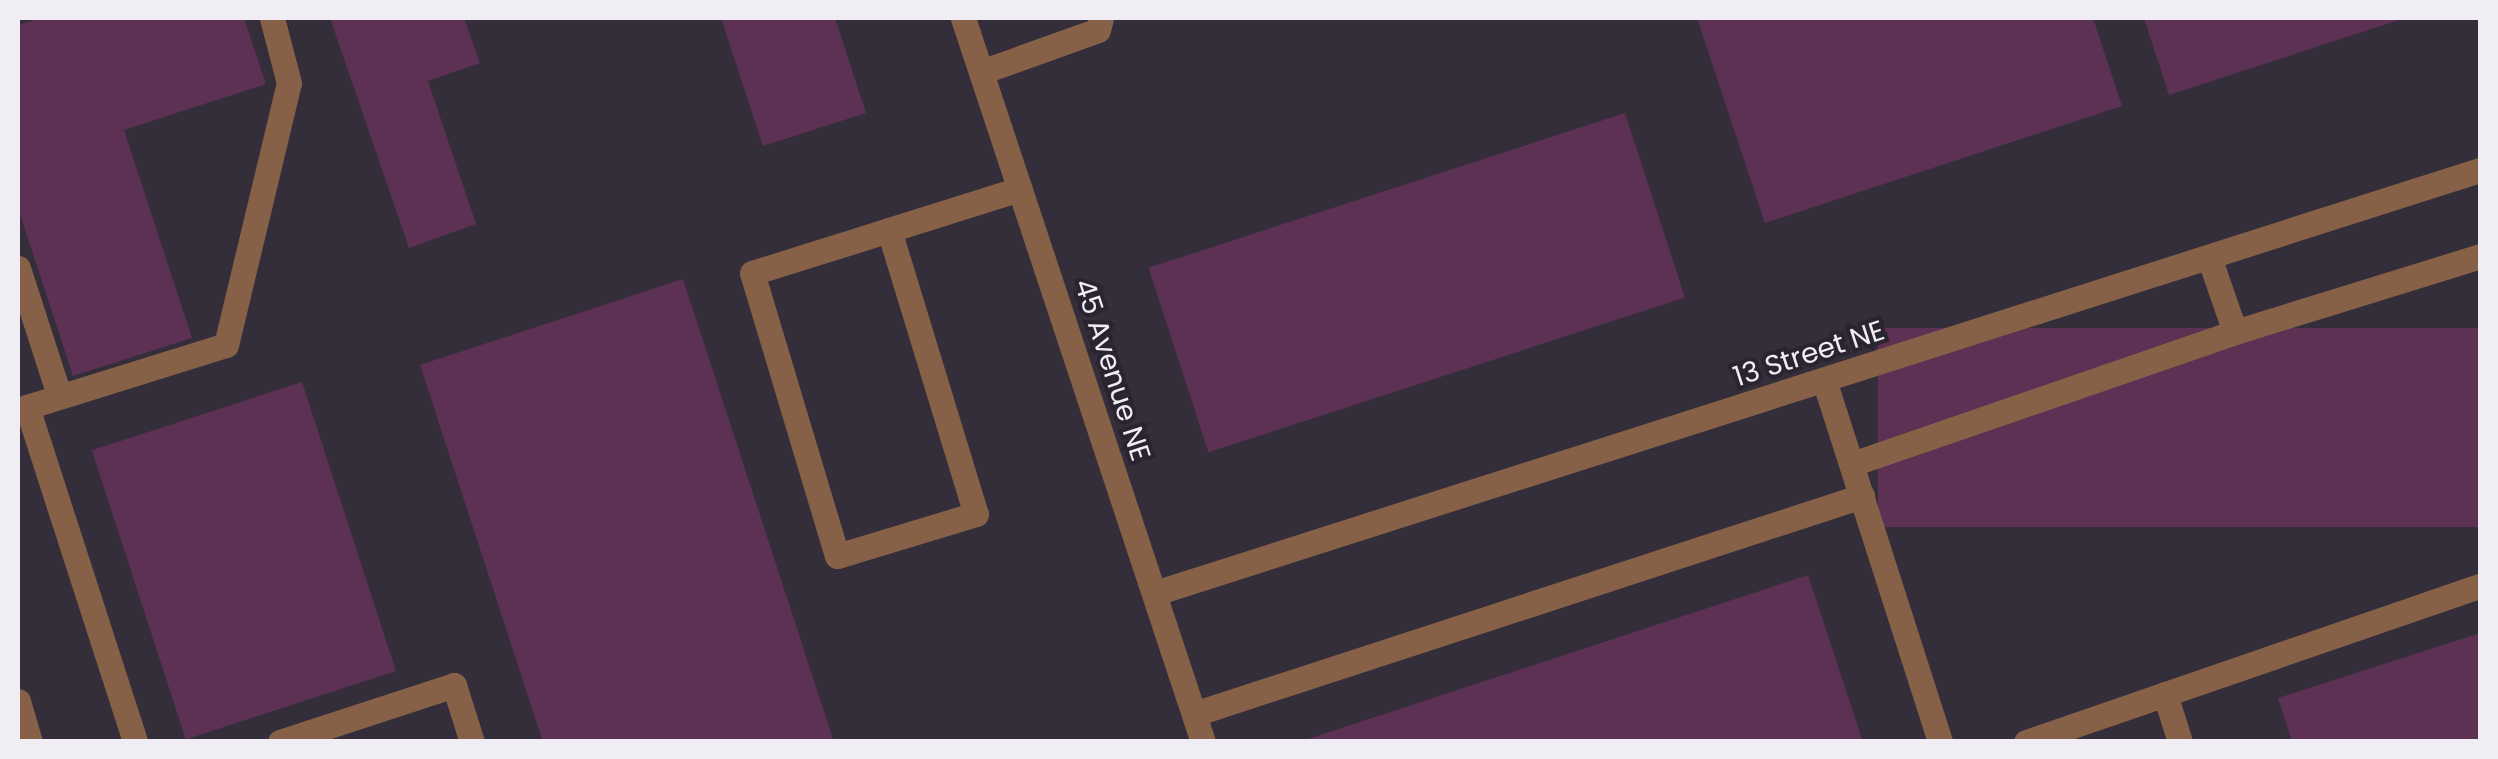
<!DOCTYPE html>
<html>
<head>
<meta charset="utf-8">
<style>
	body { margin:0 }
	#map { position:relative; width:2498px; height:759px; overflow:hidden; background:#342e3b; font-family:Poppins,sans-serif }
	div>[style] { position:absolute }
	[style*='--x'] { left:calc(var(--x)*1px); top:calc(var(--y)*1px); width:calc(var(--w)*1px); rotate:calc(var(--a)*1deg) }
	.building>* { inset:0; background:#5c3153; transform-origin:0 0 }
	.minor>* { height:25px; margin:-12.5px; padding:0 12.5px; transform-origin:12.5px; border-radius:12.5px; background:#876147 }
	span { translate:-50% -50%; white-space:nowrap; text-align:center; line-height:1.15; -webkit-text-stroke:8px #2a2431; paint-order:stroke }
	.street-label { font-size:28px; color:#f0edf5 }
	.frame { position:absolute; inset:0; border:20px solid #f0edf5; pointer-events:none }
</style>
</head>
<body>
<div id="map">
	<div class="building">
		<i style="clip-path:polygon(42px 18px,244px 18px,266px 84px,124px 130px,192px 338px,73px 376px,18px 208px,18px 25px)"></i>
		<i style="clip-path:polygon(330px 18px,464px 18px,480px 63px,428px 81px,476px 224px,409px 248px)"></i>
		<i style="clip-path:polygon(721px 18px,835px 18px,866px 113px,763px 146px)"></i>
		<i style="clip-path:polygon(1697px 18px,2093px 18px,2122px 106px,1765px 223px)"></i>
		<i style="clip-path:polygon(2144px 18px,2405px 18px,2169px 95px)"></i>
		<i style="left:1625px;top:113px;width:194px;height:501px;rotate:72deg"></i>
		<i style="clip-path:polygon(683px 279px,834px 742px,543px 742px,420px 365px)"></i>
		<i style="left:2480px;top:328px;width:199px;height:602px;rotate:90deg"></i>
		<i style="left:302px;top:382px;width:304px;height:221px;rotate:72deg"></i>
		<i style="clip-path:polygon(1808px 575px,1863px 742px,1302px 742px,1302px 741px)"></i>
		<i style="clip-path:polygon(2480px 633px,2480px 742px,2292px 742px,2278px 698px)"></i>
	</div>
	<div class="minor">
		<i style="--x:963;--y:18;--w:763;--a:71.66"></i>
		<i style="--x:981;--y:72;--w:124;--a:-19.7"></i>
		<i style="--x:1098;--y:30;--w:12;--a:-76"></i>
		<i style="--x:889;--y:230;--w:297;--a:73"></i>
		<i style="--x:976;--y:514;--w:145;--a:163.2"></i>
		<i style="--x:837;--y:556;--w:295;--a:-106.7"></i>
		<i style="--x:752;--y:273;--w:144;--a:-17.4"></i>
		<i style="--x:889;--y:230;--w:137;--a:-17.4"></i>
		<i style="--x:2209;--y:257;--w:79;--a:70.9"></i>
		<i style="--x:2235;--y:332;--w:257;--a:-17.2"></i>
		<i style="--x:18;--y:268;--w:133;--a:72.1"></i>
		<i style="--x:1824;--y:380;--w:380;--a:72.2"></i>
		<i style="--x:27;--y:407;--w:208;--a:-17.3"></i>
		<i style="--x:226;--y:345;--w:269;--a:-76.5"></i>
		<i style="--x:289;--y:83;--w:67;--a:-104.7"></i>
		<i style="--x:18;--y:410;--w:9;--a:-18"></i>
		<i style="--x:27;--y:407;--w:352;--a:72.1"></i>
		<i style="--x:1852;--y:464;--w:405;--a:-19"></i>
		<i style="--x:1155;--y:593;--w:1391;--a:-17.71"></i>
		<i style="--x:2165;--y:694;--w:50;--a:72.6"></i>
		<i style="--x:18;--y:701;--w:43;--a:73.7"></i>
		<i style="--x:1194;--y:714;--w:703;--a:-18.07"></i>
		<i style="--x:280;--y:742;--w:183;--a:-18.1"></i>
		<i style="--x:454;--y:685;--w:60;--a:72.5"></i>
		<i style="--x:2026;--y:742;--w:480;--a:-19"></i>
	</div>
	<div class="street-label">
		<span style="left:1809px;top:354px;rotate:-18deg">13 Street NE</span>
		<span style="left:1112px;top:370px;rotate:72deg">45 Avenue NE</span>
	</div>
	<div class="frame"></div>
</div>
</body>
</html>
